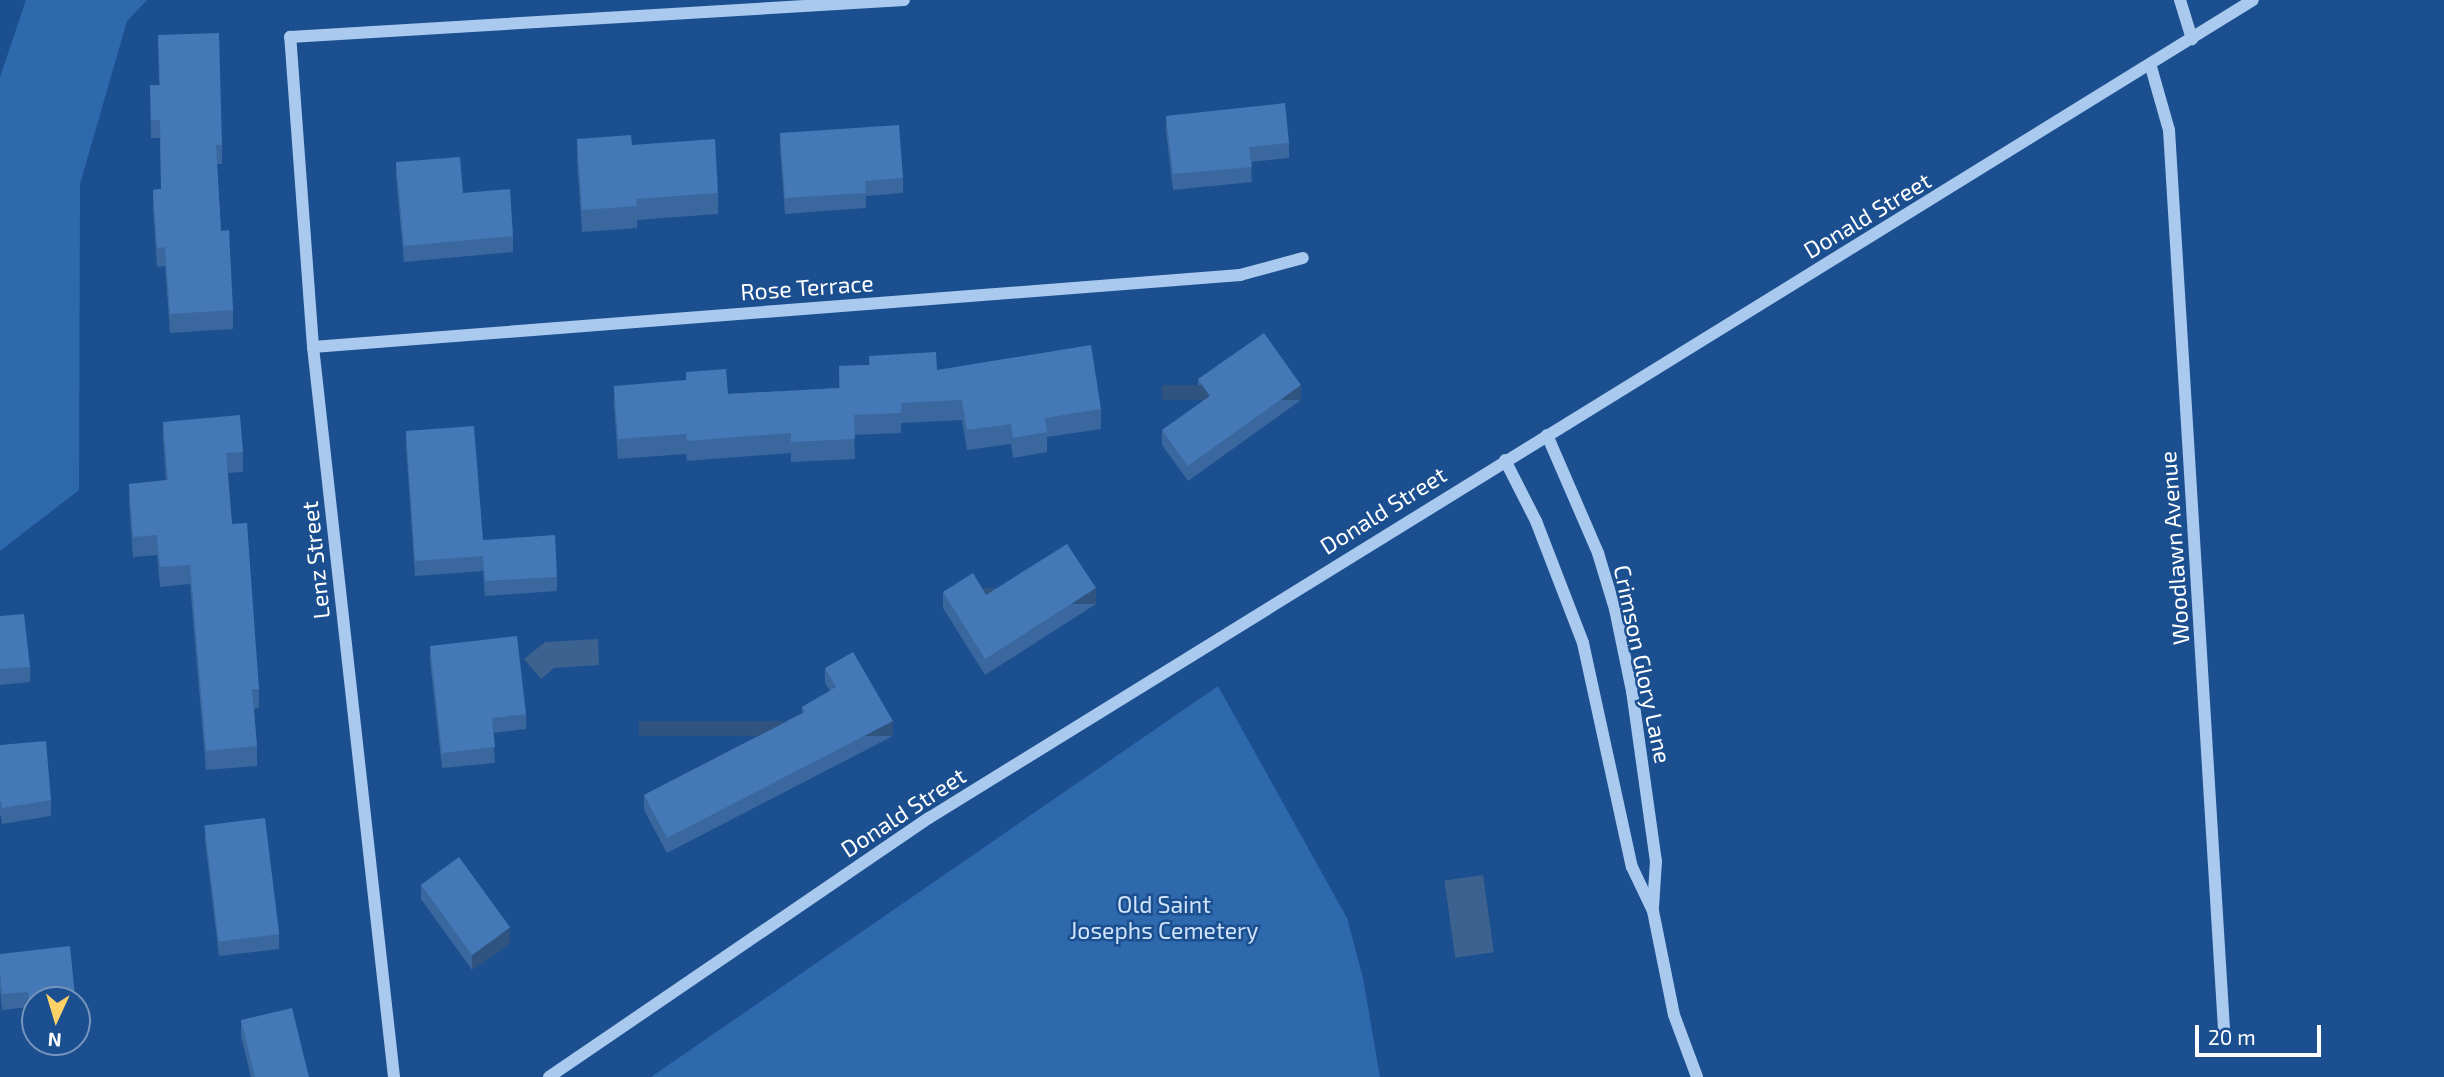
<!DOCTYPE html>
<html>
<head>
<meta charset="utf-8">
<style>
	body { margin:0 }
	#map { position:relative; width:2444px; height:1077px; overflow:hidden; background:#1b4f8f; font-family:"Exo 2",sans-serif }
	div>[style] { position:absolute }
	[style*='--x'] { left:calc(var(--x)*1px); top:calc(var(--y)*1px); width:calc(var(--w)*1px); rotate:calc(var(--a)*1deg) }
	.green>* { inset:0; background:#2e69ad }
	.water>* { inset:0; background:#3c6290; transform-origin:0 0 }
	.minor>* { height:12px; margin:-6px; padding:0 6px; transform-origin:6px; border-radius:6px; background:#a9c9ee }
	.wall>* { inset:0; background:#3a679d }
	.shaded-wall>* { inset:0; background:#305480; transform-origin:0 0 }
	.building>* { inset:0; background:#4478b7; transform-origin:0 0 }
	span { translate:-50% -50%; white-space:nowrap; text-align:center; line-height:1.15; -webkit-text-stroke:5px #1b4f8f; paint-order:stroke }
	.street-label { font-size:23px; color:#fff }
	.park-label { font-size:23px; color:#cfe3fa }
	.north { position:absolute; left:21px; top:986px; width:70px; height:70px; box-sizing:border-box; background:#1b4f8f; border:2px solid #7695bc; border-radius:50%; rotate:184deg; font-size:19px; font-weight:700; line-height:28px; text-align:center; color:#fff }
	.north::after { content:''; display:block; margin:auto; width:24px; height:32px; background:#ffd166; clip-path:polygon(50% 0,100% 100%,50% 72%,0 100%) }
	.scale { position:absolute; left:2195px; top:1025px; width:126px; height:32px; box-sizing:border-box; border:4px solid #fff; border-top:0; padding-left:9px; font-size:21px; line-height:24px; white-space:nowrap; color:#fff; -webkit-text-stroke:5px #1b4f8f; paint-order:stroke }
</style>
</head>
<body>
<div id="map">
	<div class="green">
		<i style="clip-path:polygon(26px 0,147px 0,127px 21px,80px 184px,79px 490px,0 551px,0 77px)"></i>
		<i style="clip-path:polygon(1218px 686px,1347px 918px,1363px 978px,1380px 1077px,651px 1077px)"></i>
	</div>
	<div class="water">
		<i style="clip-path:polygon(598px 639px,599px 665px,554px 668px,541px 679px,524px 659px,545px 642px)"></i>
		<i style="left:1483px;top:875px;width:78px;height:39px;rotate:82deg"></i>
	</div>
	<div class="minor">
		<i style="--x:2180;--y:0;--w:41;--a:72.9"></i>
		<i style="--x:2151;--y:67;--w:66;--a:74.1"></i>
		<i style="--x:2169;--y:130;--w:901;--a:86.5"></i>
		<i style="--x:313;--y:347;--w:930;--a:-4.44"></i>
		<i style="--x:1240;--y:275;--w:65;--a:-15.1"></i>
		<i style="--x:1547;--y:435;--w:129;--a:66.6"></i>
		<i style="--x:1598;--y:553;--w:59;--a:73.1"></i>
		<i style="--x:1615;--y:609;--w:84;--a:78.3"></i>
		<i style="--x:1632;--y:691;--w:172;--a:82"></i>
		<i style="--x:1656;--y:861;--w:46;--a:93.7"></i>
		<i style="--x:1505;--y:460;--w:68;--a:63.1"></i>
		<i style="--x:1536;--y:521;--w:131;--a:68.9"></i>
		<i style="--x:1583;--y:643;--w:229;--a:77.7"></i>
		<i style="--x:1632;--y:867;--w:49;--a:64.5"></i>
		<i style="--x:1653;--y:911;--w:106;--a:78.6"></i>
		<i style="--x:1674;--y:1015;--w:66;--a:69.6"></i>
		<i style="--x:394;--y:1077;--w:734;--a:-96.33"></i>
		<i style="--x:313;--y:347;--w:311;--a:-94.2"></i>
		<i style="--x:290;--y:37;--w:615;--a:-3.45"></i>
		<i style="--x:549;--y:1077;--w:460;--a:-34.3"></i>
		<i style="--x:929;--y:818;--w:1556;--a:-31.71"></i>
	</div>
	<div class="wall">
		<i style="clip-path:polygon(158px 35px,222px 145px,222px 164px,217px 164px,221px 231px,233px 310px,233px 329px,170px 333px,165px 266px,157px 267px,153px 208px,153px 190px,161px 189px,160px 138px,151px 138px,150px 85px,159px 85px)"></i>
		<i style="clip-path:polygon(1166px 116px,1289px 143px,1289px 158px,1251px 162px,1252px 182px,1173px 190px,1166px 131px)"></i>
		<i style="clip-path:polygon(780px 133px,903px 178px,903px 193px,866px 196px,866px 208px,785px 214px,780px 148px)"></i>
		<i style="clip-path:polygon(577px 139px,632px 145px,718px 193px,718px 214px,637px 220px,637px 228px,582px 232px,577px 161px)"></i>
		<i style="clip-path:polygon(396px 162px,513px 236px,513px 252px,404px 262px,396px 177px)"></i>
		<i style="clip-path:polygon(869px 356px,937px 370px,1101px 409px,1101px 429px,1047px 437px,1047px 452px,1013px 458px,1011px 444px,967px 450px,962px 420px,901px 423px,901px 433px,854px 435px,855px 459px,791px 462px,791px 453px,687px 461px,686px 454px,618px 459px,614px 406px,614px 386px,728px 394px,839px 388px,839px 366px,869px 365px)"></i>
		<i style="clip-path:polygon(1198px 379px,1301px 400px,1188px 481px,1162px 445px,1162px 430px,1203px 401px,1198px 395px)"></i>
		<i style="clip-path:polygon(163px 422px,243px 452px,243px 472px,228px 473px,232px 524px,259px 689px,259px 708px,254px 709px,257px 746px,257px 766px,206px 770px,190px 584px,160px 587px,157px 555px,133px 557px,129px 503px,129px 484px,166px 480px,163px 441px)"></i>
		<i style="clip-path:polygon(406px 431px,483px 540px,557px 577px,557px 591px,485px 596px,483px 571px,415px 576px,406px 446px)"></i>
		<i style="clip-path:polygon(943px 592px,986px 595px,1096px 604px,985px 675px,943px 608px)"></i>
		<i style="clip-path:polygon(0 616px,30px 667px,30px 682px,0 685px)"></i>
		<i style="clip-path:polygon(430px 646px,526px 714px,526px 729px,493px 733px,495px 763px,442px 768px,430px 661px)"></i>
		<i style="clip-path:polygon(825px 668px,893px 736px,667px 853px,644px 810px,644px 795px,802px 713px,802px 707px,830px 691px,825px 683px)"></i>
		<i style="clip-path:polygon(0 745px,51px 800px,51px 816px,2px 824px,1px 816px,0 816px)"></i>
		<i style="clip-path:polygon(205px 826px,279px 934px,279px 949px,219px 956px,205px 841px)"></i>
		<i style="clip-path:polygon(421px 884px,510px 944px,472px 970px,421px 899px)"></i>
		<i style="clip-path:polygon(0 954px,75px 996px,75px 1000px,35px 1000px,35px 1016px,29px 1017px,28px 1007px,2px 1010px,0 989px)"></i>
		<i style="clip-path:polygon(241px 1020px,309px 1077px,251px 1077px,241px 1036px)"></i>
	</div>
	<div class="shaded-wall">
		<i style="left:1301px;top:385px;width:15px;height:139px;rotate:90deg"></i>
		<i style="left:1096px;top:588px;width:16px;height:132px;rotate:90deg"></i>
		<i style="left:893px;top:721px;width:15px;height:254px;rotate:90deg"></i>
		<i style="clip-path:polygon(510px 928px,510px 944px,472px 970px,472px 955px)"></i>
	</div>
	<div class="building">
		<i style="clip-path:polygon(219px 33px,222px 145px,216px 145px,221px 231px,229px 230px,233px 310px,170px 314px,165px 247px,157px 248px,153px 190px,161px 189px,160px 120px,151px 120px,150px 85px,160px 85px,158px 35px)"></i>
		<i style="clip-path:polygon(1285px 103px,1289px 143px,1249px 147px,1252px 167px,1173px 174px,1166px 116px)"></i>
		<i style="clip-path:polygon(899px 125px,903px 178px,865px 181px,866px 193px,785px 198px,780px 133px)"></i>
		<i style="clip-path:polygon(631px 135px,632px 145px,715px 139px,718px 193px,636px 199px,637px 206px,582px 210px,577px 139px)"></i>
		<i style="clip-path:polygon(460px 157px,463px 193px,510px 189px,513px 236px,404px 246px,396px 162px)"></i>
		<i style="clip-path:polygon(1264px 333px,1301px 385px,1188px 466px,1162px 430px,1210px 396px,1198px 379px)"></i>
		<i style="clip-path:polygon(1091px 345px,1101px 409px,1045px 418px,1047px 432px,1013px 438px,1011px 424px,967px 430px,962px 400px,901px 403px,901px 413px,854px 415px,855px 439px,791px 442px,791px 433px,687px 441px,686px 434px,618px 439px,614px 386px,686px 380px,686px 372px,726px 369px,728px 394px,840px 388px,839px 366px,870px 365px,869px 356px,936px 352px,937px 370px)"></i>
		<i style="clip-path:polygon(240px 415px,243px 452px,226px 453px,232px 524px,247px 523px,259px 689px,252px 689px,257px 746px,206px 751px,190px 565px,160px 567px,157px 535px,133px 537px,129px 484px,168px 480px,163px 422px)"></i>
		<i style="clip-path:polygon(474px 426px,483px 540px,555px 535px,557px 577px,485px 581px,483px 556px,415px 561px,406px 431px)"></i>
		<i style="clip-path:polygon(1067px 544px,1096px 588px,985px 659px,943px 592px,973px 573px,986px 595px)"></i>
		<i style="clip-path:polygon(24px 614px,30px 667px,0 669px,0 616px)"></i>
		<i style="clip-path:polygon(517px 636px,526px 714px,492px 718px,495px 747px,442px 753px,430px 646px)"></i>
		<i style="clip-path:polygon(853px 652px,893px 721px,667px 838px,644px 795px,805px 712px,802px 707px,836px 687px,825px 668px)"></i>
		<i style="clip-path:polygon(46px 741px,51px 800px,2px 808px,1px 801px,0 801px,0 745px)"></i>
		<i style="left:265px;top:818px;width:117px;height:61px;rotate:83deg"></i>
		<i style="left:459px;top:857px;width:87px;height:47px;rotate:54deg"></i>
		<i style="clip-path:polygon(70px 946px,75px 996px,29px 1001px,28px 992px,2px 994px,0 973px,0 954px)"></i>
		<i style="clip-path:polygon(292px 1008px,309px 1077px,255px 1077px,241px 1020px)"></i>
	</div>
	<div class="street-label">
		<span style="left:1867px;top:215px;rotate:-31deg">Donald Street</span>
		<span style="left:807px;top:287px;rotate:-4deg">Rose Terrace</span>
		<span style="left:1383px;top:510px;rotate:-32deg">Donald Street</span>
		<span style="left:2174px;top:548px;rotate:-94deg">Woodlawn Avenue</span>
		<span style="left:315px;top:560px;rotate:-96deg">Lenz Street</span>
		<span style="left:1643px;top:664px;rotate:78deg">Crimson Glory Lane</span>
		<span style="left:903px;top:812px;rotate:-33deg">Donald Street</span>
	</div>
	<div class="park-label">
		<span style="left:1164px;top:917px">Old Saint<br>Josephs Cemetery</span>
	</div>
	<div class="north">N</div>
	<div class="scale">20 m</div>
</div>
</body>
</html>
